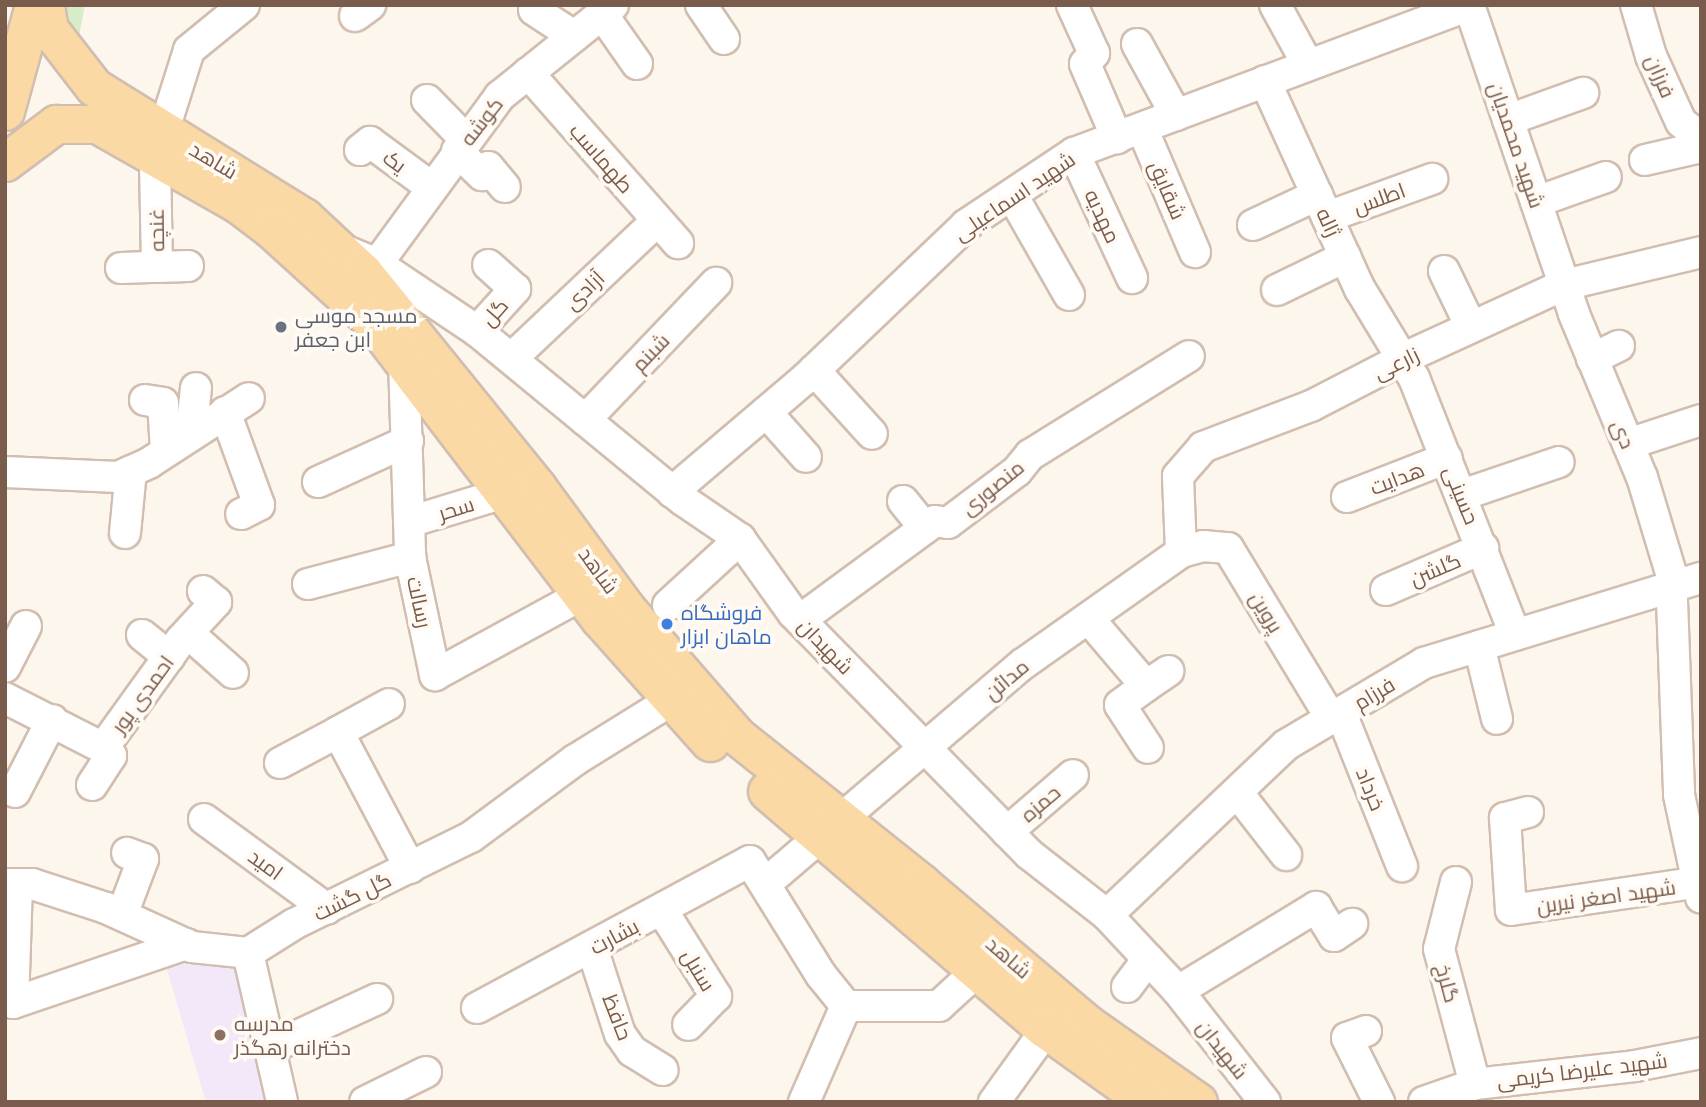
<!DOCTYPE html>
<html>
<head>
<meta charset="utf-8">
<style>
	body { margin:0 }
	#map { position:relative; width:1706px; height:1107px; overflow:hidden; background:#fdf6ec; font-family:Lato,Cairo,sans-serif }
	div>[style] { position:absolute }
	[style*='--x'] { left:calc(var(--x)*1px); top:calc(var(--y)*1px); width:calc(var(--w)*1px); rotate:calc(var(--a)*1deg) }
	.education>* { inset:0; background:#f3e8fa }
	.green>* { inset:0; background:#d8ecc9 }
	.roads { filter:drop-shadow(2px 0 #d1beb0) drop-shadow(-2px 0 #d1beb0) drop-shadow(0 2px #d1beb0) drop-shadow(0 -2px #d1beb0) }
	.minor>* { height:30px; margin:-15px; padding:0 15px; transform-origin:15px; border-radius:15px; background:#fff }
	.major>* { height:37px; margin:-18.5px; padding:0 18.5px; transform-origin:18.5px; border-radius:18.5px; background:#fbd9a5 }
	.dots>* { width:19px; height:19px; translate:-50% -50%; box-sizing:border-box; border:4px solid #fffaf3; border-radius:50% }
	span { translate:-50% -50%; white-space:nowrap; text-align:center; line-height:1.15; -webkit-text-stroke:7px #fffaf3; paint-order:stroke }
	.street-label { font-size:21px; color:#7a5c4d }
	.worship-label { font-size:21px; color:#5b616d }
	.left { translate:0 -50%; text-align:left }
	.shop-label { font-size:21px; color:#366cbe }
	.education-label { font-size:21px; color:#785e54 }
	.frame { position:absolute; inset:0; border:7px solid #7a5c4d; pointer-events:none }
</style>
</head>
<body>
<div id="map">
	<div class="education">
		<i style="clip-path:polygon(165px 963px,240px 968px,266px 1102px,206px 1102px)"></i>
	</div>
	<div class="green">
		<i style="clip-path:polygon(55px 5px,85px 5px,78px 41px)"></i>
	</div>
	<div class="roads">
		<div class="minor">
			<i style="--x:701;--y:5;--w:41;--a:55.9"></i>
			<i style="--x:1072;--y:5;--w:53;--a:65.4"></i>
			<i style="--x:1094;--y:53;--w:14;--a:129"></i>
			<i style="--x:1085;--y:64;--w:81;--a:66.6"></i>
			<i style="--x:1275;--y:5;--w:68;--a:61.2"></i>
			<i style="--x:1469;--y:5;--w:326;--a:71.2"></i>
			<i style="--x:1574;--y:314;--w:177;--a:67.4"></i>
			<i style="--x:1642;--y:477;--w:100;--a:73.2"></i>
			<i style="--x:1671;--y:573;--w:222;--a:87.9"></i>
			<i style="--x:1679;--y:795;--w:105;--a:77.9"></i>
			<i style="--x:1636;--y:5;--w:53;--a:73.6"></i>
			<i style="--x:1651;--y:56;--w:72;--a:65.6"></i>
			<i style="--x:1681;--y:122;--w:26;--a:39"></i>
			<i style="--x:534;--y:10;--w:48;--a:33"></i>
			<i style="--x:602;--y:14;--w:61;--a:55"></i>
			<i style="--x:355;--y:16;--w:19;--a:-36"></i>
			<i style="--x:1137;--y:44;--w:81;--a:61.2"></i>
			<i style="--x:528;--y:73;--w:227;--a:48.6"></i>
			<i style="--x:1265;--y:81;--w:229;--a:65.5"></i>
			<i style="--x:1360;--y:289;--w:104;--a:58.8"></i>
			<i style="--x:1414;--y:378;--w:276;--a:68.5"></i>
			<i style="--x:427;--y:100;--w:56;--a:45.7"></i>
			<i style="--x:1508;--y:120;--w:80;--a:-19.8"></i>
			<i style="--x:1142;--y:128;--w:135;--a:66.9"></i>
			<i style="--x:360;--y:150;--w:13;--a:-39"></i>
			<i style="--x:370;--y:142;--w:76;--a:36.4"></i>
			<i style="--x:457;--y:151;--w:35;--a:44"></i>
			<i style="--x:482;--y:175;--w:10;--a:-53"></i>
			<i style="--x:488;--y:167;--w:26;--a:50"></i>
			<i style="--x:1074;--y:153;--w:138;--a:65.1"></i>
			<i style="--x:1645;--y:160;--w:57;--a:-13.1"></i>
			<i style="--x:1012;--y:195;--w:115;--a:60.3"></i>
			<i style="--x:1536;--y:202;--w:74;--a:-19.7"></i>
			<i style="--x:1327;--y:217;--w:112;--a:-19.9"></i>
			<i style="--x:1253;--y:225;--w:71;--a:-25.1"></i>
			<i style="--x:348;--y:252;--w:31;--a:22"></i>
			<i style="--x:377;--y:264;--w:120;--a:33.8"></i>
			<i style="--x:477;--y:331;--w:266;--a:39.4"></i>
			<i style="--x:683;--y:500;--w:69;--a:34.4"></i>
			<i style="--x:740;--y:539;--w:91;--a:54.4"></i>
			<i style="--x:793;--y:613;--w:337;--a:45.6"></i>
			<i style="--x:1029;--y:854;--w:99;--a:38"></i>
			<i style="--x:1107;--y:915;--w:104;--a:46.9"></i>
			<i style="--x:1178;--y:991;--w:141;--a:51.9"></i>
			<i style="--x:377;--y:264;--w:208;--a:-53.8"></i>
			<i style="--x:500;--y:96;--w:145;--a:-38.8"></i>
			<i style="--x:157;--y:267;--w:31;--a:-2"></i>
			<i style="--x:121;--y:268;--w:36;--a:-2"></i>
			<i style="--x:157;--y:267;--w:109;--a:-91.1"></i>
			<i style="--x:155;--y:158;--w:113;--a:-72.5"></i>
			<i style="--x:189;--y:50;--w:71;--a:-39.3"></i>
			<i style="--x:1444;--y:271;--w:62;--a:64.3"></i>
			<i style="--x:1277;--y:290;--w:76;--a:-25.9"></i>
			<i style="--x:477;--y:331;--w:57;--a:-47.9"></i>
			<i style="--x:515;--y:289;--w:36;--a:-138"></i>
			<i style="--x:512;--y:358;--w:199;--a:-43.4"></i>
			<i style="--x:1592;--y:359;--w:30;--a:-26"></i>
			<i style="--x:404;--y:361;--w:196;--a:88.2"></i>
			<i style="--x:410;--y:557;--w:121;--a:78"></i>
			<i style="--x:435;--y:675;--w:167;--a:-28.6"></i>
			<i style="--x:814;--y:370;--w:86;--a:47.8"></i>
			<i style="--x:145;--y:400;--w:18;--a:9"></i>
			<i style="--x:163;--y:403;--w:48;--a:86.4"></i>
			<i style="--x:225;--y:412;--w:99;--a:69.9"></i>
			<i style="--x:259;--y:505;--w:20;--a:153"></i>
			<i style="--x:766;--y:412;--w:60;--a:48.4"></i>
			<i style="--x:585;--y:420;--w:190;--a:-46.3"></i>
			<i style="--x:191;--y:434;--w:46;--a:-83.8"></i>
			<i style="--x:1628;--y:444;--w:77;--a:-18.2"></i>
			<i style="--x:5;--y:472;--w:113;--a:2.5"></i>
			<i style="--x:118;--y:477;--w:34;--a:-24"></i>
			<i style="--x:149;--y:463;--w:119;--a:-33"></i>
			<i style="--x:318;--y:482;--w:99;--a:-24.5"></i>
			<i style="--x:672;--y:492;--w:175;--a:-40.4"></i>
			<i style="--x:805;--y:379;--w:223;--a:-43.7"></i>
			<i style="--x:966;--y:225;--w:130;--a:-33.7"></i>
			<i style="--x:1074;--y:153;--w:423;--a:-20.5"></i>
			<i style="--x:1462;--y:495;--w:102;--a:-18.8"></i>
			<i style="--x:1347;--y:497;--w:107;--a:-21.3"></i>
			<i style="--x:903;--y:501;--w:35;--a:51"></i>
			<i style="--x:409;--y:522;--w:99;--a:-17"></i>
			<i style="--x:125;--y:533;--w:62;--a:-84.5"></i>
			<i style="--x:1181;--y:552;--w:76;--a:-92.3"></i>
			<i style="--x:1178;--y:476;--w:38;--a:-49"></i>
			<i style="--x:1203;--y:447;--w:116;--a:-20.8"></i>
			<i style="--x:1311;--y:406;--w:102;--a:-27.3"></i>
			<i style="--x:1402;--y:359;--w:178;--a:-24.6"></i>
			<i style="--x:1564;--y:285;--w:141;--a:-13.5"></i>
			<i style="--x:308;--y:584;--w:106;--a:-14.8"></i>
			<i style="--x:1386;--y:590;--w:106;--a:-23.4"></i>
			<i style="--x:668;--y:605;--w:98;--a:-42.5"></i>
			<i style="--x:1089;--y:619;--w:88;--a:49.6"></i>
			<i style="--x:1146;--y:686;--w:32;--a:144"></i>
			<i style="--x:1120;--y:705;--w:51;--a:56.9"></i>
			<i style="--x:800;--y:620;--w:167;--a:-36.3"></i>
			<i style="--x:935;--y:521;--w:13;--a:9"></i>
			<i style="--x:948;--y:523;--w:86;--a:-37"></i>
			<i style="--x:1017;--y:471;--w:21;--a:-51"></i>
			<i style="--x:1030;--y:455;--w:187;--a:-31.9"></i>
			<i style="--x:188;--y:633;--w:60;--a:41.6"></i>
			<i style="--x:142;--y:635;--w:35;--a:39"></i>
			<i style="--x:1479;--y:646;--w:75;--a:76.1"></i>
			<i style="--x:5;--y:667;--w:46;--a:-62.9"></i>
			<i style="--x:1146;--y:686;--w:27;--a:-34"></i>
			<i style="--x:5;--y:698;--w:110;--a:27"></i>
			<i style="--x:103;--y:748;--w:133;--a:-54.2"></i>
			<i style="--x:181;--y:640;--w:52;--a:-47.4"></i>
			<i style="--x:216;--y:602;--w:17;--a:-140"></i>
			<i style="--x:1341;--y:713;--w:165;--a:68.3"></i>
			<i style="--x:338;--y:732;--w:58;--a:-28.8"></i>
			<i style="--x:280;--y:763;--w:66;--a:-28.1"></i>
			<i style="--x:338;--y:732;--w:154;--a:62.1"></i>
			<i style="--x:92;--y:785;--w:35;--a:-57"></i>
			<i style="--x:111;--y:756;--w:11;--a:-135"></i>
			<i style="--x:15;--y:792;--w:81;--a:-62.8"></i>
			<i style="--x:1237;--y:792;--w:80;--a:52.1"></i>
			<i style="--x:1528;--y:812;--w:24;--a:165"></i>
			<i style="--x:1505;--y:818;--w:92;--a:86.3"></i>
			<i style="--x:1511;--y:910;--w:192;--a:-8.4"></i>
			<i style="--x:204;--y:819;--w:152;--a:36.2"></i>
			<i style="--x:1007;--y:832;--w:87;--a:-40.8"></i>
			<i style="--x:1456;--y:882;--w:69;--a:104.2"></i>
			<i style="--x:1439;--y:949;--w:140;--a:75.1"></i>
			<i style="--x:5;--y:884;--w:27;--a:0"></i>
			<i style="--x:32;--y:884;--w:78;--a:18"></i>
			<i style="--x:106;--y:908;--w:94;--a:24.4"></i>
			<i style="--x:192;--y:947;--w:56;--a:6.1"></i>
			<i style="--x:248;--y:953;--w:54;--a:-32.2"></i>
			<i style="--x:294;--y:924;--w:197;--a:-26.2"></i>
			<i style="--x:471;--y:837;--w:129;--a:-36.5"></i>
			<i style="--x:575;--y:760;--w:112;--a:-31.8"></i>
			<i style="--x:17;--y:884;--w:119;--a:91.9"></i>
			<i style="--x:13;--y:1003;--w:183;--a:-18.8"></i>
			<i style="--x:765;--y:884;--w:339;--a:-40.5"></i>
			<i style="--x:1023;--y:664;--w:194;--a:-35.3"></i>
			<i style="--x:1181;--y:552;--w:23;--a:-15"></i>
			<i style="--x:1203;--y:546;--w:25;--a:5"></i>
			<i style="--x:1228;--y:548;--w:199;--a:58.8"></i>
			<i style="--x:662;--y:910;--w:102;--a:57.9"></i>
			<i style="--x:716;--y:996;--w:40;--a:134"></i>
			<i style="--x:122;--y:915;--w:60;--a:-69.4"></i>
			<i style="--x:143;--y:859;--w:17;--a:-159"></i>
			<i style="--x:1107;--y:915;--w:247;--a:-43.5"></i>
			<i style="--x:1286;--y:745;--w:161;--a:-30.7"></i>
			<i style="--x:1424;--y:663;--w:290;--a:-17.1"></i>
			<i style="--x:592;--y:948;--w:90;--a:72"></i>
			<i style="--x:620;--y:1034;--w:21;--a:55"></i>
			<i style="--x:632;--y:1051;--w:36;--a:32"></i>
			<i style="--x:248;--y:953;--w:153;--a:77.1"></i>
			<i style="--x:1127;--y:987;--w:35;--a:-53"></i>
			<i style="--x:1178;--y:991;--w:162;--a:-31.3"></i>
			<i style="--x:1316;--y:907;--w:34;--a:58"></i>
			<i style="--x:1334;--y:936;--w:22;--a:-34"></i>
			<i style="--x:477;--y:1008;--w:310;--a:-28.3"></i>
			<i style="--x:750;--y:861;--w:134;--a:58.1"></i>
			<i style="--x:821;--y:975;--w:40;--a:51"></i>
			<i style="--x:846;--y:1006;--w:93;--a:0"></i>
			<i style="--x:939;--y:1006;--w:50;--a:-42.6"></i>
			<i style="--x:1366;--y:1031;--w:20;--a:160"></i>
			<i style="--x:1347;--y:1038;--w:72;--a:63.4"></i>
			<i style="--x:271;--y:1048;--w:117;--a:-24.8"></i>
			<i style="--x:365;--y:1102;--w:68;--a:-26.2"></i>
			<i style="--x:804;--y:1102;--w:105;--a:-66.4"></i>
			<i style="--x:994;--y:1102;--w:111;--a:-54.2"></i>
			<i style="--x:1424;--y:1102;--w:54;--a:-19.4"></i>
			<i style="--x:1475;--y:1084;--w:161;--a:-6.4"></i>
			<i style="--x:1635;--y:1066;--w:67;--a:-11.1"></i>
		</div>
		<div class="major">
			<i style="--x:45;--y:5;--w:24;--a:81"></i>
			<i style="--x:49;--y:29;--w:73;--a:52.2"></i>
			<i style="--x:94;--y:87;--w:247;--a:31.8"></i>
			<i style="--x:304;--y:217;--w:81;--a:43"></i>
			<i style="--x:363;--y:272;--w:277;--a:51"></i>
			<i style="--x:537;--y:487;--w:149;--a:53.7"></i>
			<i style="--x:625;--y:607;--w:171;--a:49"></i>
			<i style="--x:737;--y:736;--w:236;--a:38.6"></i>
			<i style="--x:921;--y:883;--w:216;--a:40.3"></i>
			<i style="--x:1086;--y:1023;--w:137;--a:35.2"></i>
			<i style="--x:5;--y:111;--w:110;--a:-74.7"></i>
			<i style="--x:5;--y:162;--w:64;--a:-36.7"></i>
			<i style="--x:56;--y:124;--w:41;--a:0"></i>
			<i style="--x:97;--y:124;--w:162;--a:29.6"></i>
			<i style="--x:238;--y:204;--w:41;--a:37.1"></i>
			<i style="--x:271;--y:229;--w:137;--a:42.3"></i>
			<i style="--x:372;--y:321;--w:375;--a:52.6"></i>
			<i style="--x:600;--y:619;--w:165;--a:48.2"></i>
			<i style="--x:767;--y:791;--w:365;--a:40.6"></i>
			<i style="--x:1044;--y:1028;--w:127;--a:35.7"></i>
		</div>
	</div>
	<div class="dots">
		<i style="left:281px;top:327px;background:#6b7280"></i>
		<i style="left:667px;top:624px;background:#3f7fe0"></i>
		<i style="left:220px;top:1035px;background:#8d6e63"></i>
	</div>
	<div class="street-label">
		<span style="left:1661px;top:76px;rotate:67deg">فرزان</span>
		<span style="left:481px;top:121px;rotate:-52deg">کوشه</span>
		<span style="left:1517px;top:145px;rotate:71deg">شهید محمدیان</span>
		<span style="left:602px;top:158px;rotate:49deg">طهماسب</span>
		<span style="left:214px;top:160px;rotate:31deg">شاهد</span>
		<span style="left:395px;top:161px;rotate:36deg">یک</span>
		<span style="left:1168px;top:190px;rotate:67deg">شقایق</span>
		<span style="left:1014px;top:196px;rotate:-34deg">شهید اسماعیلی</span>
		<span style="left:1379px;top:198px;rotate:-20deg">اطلس</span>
		<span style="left:1103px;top:216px;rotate:65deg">مهدیه</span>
		<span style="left:1329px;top:222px;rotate:65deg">ژاله</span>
		<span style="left:156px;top:230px;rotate:-91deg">غنچه</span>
		<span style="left:584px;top:290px;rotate:-44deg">آزادی</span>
		<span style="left:494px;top:312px;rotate:-49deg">گل</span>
		<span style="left:650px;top:352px;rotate:-46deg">شبنم</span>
		<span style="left:1396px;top:363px;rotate:-26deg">زارعی</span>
		<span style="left:1624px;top:434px;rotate:67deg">دی</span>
		<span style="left:1397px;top:478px;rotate:-21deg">هدایت</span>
		<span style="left:992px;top:487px;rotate:-39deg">منصوری</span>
		<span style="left:1462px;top:495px;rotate:68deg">حسینی</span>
		<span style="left:456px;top:508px;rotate:-17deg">سحر</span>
		<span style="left:1435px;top:569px;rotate:-23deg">گلشن</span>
		<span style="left:599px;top:570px;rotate:54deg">شاهد</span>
		<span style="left:420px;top:602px;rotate:78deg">رسالت</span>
		<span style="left:1267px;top:612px;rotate:59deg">پروین</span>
		<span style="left:826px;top:646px;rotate:46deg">شهیدان</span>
		<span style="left:1006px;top:679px;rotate:-40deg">مدائن</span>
		<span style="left:1374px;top:693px;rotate:-31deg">فرزام</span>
		<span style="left:142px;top:694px;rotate:-54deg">احمدی پور</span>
		<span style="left:1371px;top:789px;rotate:68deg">خرداد</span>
		<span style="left:1040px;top:803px;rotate:-40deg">حمزه</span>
		<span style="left:266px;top:864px;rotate:36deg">امید</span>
		<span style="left:352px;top:896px;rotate:-26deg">گل گشت</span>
		<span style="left:1606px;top:896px;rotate:-8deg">شهید اصغر نیرین</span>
		<span style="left:614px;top:936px;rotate:-28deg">بشارت</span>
		<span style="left:1009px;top:957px;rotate:41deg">شاهد</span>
		<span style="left:699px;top:970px;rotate:59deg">سنبل</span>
		<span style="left:1448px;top:983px;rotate:75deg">گلرخ</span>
		<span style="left:618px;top:1017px;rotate:69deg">حافظ</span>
		<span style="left:1223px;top:1049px;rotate:52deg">شهیدان</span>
		<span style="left:1582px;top:1070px;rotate:-7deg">شهید علیرضا کریمی</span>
	</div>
	<div class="worship-label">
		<span class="left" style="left:295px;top:327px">مسجد موسی<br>ابن جعفر</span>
	</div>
	<div class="shop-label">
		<span class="left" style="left:681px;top:624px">فروشگاه<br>ماهان ابزار</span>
	</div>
	<div class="education-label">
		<span class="left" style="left:234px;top:1035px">مدرسه<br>دخترانه رهگذر</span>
	</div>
	<div class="frame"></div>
</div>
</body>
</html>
